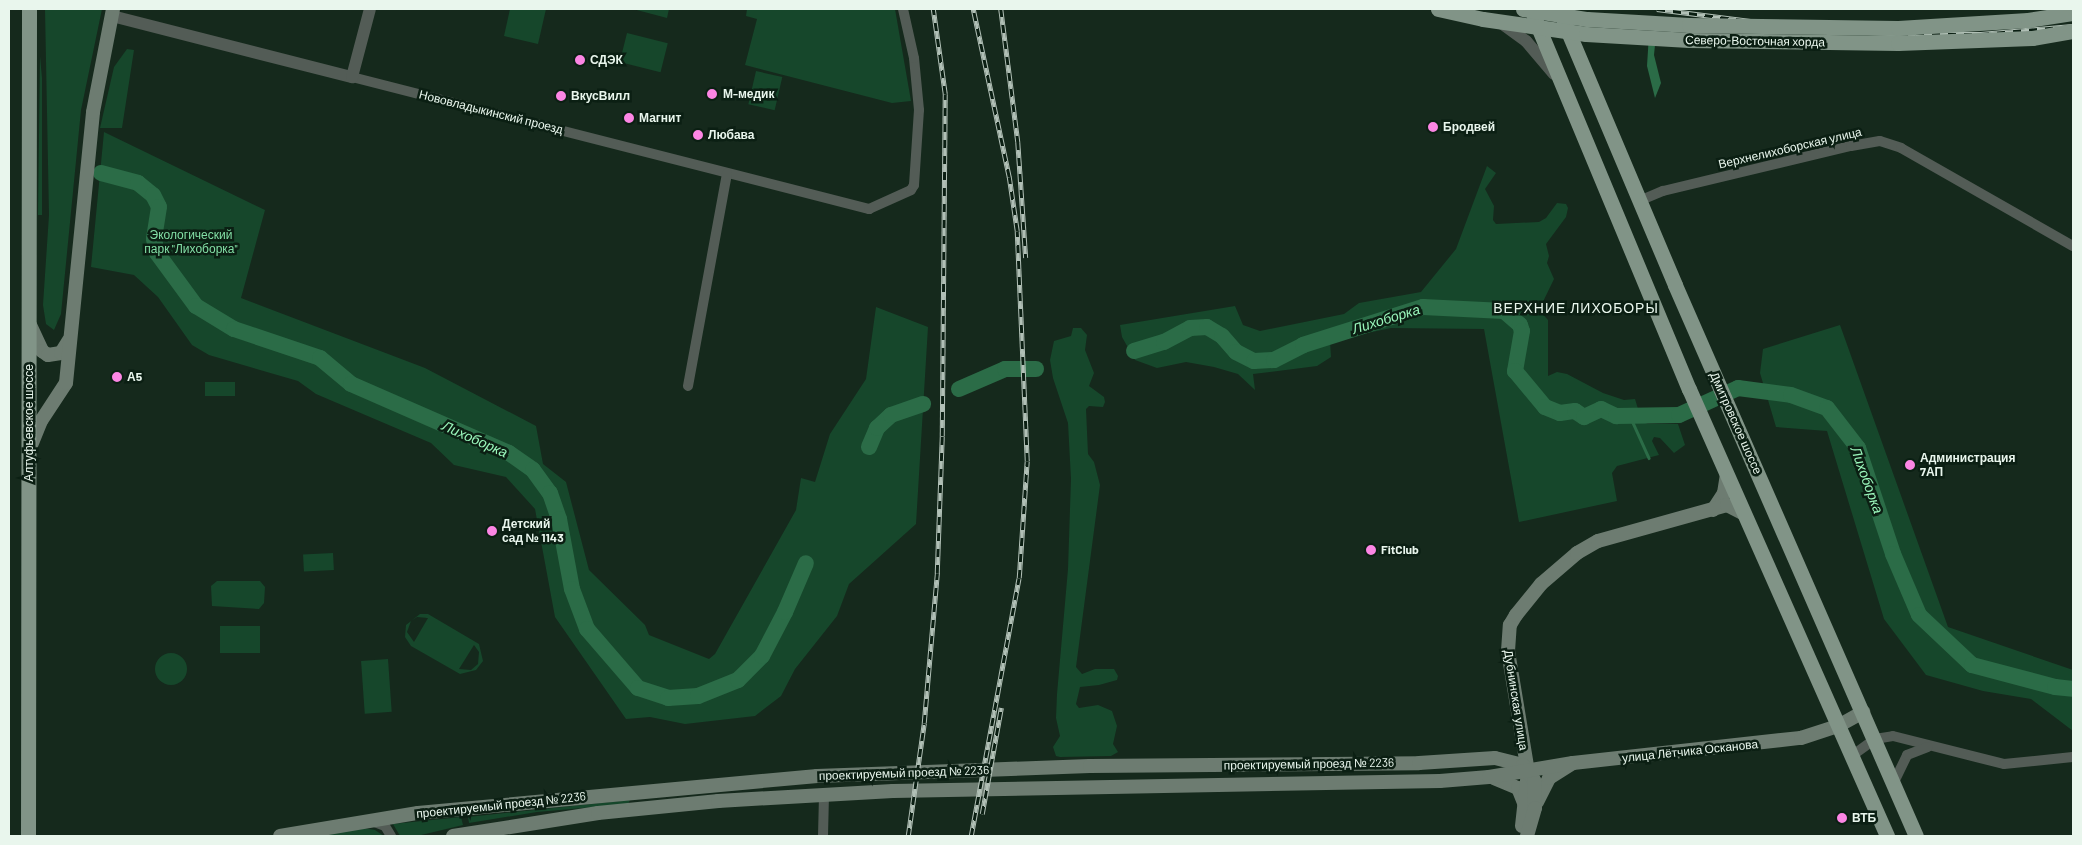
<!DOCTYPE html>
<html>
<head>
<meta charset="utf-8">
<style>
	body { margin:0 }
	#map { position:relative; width:2082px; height:845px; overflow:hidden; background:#15291c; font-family:Barlow,sans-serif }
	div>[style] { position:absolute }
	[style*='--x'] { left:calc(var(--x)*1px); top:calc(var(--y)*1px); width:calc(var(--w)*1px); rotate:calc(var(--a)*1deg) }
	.green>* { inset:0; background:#16472b; transform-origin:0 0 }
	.round { border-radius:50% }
	.water>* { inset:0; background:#2b6c47 }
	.stream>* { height:2.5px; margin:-1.25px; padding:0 1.25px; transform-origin:1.25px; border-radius:1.25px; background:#2b6c47 }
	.river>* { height:16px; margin:-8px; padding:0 8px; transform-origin:8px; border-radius:8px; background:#2b6c47 }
	.minor>* { height:10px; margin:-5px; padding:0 5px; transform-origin:5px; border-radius:5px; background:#535c56 }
	.tertiary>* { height:12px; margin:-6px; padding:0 6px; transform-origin:6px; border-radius:6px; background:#535c56 }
	.secondary>* { height:14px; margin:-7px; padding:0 7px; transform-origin:7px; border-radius:7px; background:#6d7c71 }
	.primary>* { height:15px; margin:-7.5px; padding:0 7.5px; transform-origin:7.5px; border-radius:7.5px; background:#819487 }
	.rail>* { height:4.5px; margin-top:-2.25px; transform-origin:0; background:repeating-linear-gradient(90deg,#0b1f13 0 8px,#b1c0b6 0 16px); box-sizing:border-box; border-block:1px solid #b1c0b6 }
	.primary-bridge>* { height:15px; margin:-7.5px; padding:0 7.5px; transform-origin:7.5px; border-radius:7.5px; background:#819487 }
	.dots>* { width:14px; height:14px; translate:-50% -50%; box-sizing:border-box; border:2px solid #0b1f13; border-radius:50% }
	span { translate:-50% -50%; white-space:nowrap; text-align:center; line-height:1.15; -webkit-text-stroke:5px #0b1f13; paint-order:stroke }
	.street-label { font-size:12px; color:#e9f6ed }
	.poi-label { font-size:12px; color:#e9f6ed; font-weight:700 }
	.left { translate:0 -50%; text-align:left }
	.park-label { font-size:12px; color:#83dfa6 }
	.neighbourhood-label { font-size:14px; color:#e9f6ed; letter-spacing:1px }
	.water-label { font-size:14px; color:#9af6bb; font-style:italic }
	.frame { position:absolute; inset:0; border:10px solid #e9f6ed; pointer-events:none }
</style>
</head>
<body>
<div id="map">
	<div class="green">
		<i style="clip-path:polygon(45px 9px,102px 9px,81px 110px,61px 314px,54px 330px,46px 324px,43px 305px,49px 215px)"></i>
		<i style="clip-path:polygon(510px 9px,546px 9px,538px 44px,504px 36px)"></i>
		<i style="clip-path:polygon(633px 9px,669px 9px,667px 18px)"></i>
		<i style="clip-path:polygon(747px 9px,895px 9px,911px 101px,892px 103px,745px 65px,757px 19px,746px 16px)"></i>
		<i style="left:627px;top:33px;width:42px;height:30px;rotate:14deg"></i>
		<i style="clip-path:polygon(127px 49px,134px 50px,122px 128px,100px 128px,114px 67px)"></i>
		<i style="clip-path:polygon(40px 56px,42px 78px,42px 215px,38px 215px)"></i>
		<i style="left:756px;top:71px;width:27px;height:34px;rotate:13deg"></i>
		<i style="clip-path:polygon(104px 132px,265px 210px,241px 298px,425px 368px,536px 426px,543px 464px,566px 482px,589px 570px,645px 625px,649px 635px,709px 659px,715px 654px,796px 510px,801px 478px,815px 482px,830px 434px,866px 379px,876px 307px,928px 327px,916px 524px,849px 584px,837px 616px,795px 669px,781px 696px,755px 716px,685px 724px,650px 717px,626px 719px,555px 617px,535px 509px,506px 477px,454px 465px,431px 443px,316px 394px,298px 381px,209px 355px,192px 345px,158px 297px,134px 275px,91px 267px)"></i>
		<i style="clip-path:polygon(1487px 166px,1496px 173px,1485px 189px,1494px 206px,1493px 220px,1496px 224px,1539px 222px,1546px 218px,1557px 203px,1566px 204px,1568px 208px,1566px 217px,1546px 244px,1549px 256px,1547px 263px,1554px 279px,1539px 310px,1548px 320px,1548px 376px,1557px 372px,1567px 374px,1603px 393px,1624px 400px,1635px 399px,1642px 422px,1648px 424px,1678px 424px,1685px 445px,1674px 453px,1660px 438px,1654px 437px,1652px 441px,1659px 455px,1617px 466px,1612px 473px,1617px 501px,1519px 522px,1484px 329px,1391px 328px,1330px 341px,1331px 357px,1317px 366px,1253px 374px,1255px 390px,1238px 374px,1214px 367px,1186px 362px,1157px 368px,1135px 360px,1122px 337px,1120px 325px,1235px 306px,1243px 325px,1260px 331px,1344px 314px,1359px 303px,1421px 292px,1456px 249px)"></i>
		<i style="clip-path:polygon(1840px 325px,1948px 627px,2073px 670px,2073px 731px,2031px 699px,1983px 691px,1926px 675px,1884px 619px,1827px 431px,1776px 427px,1760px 373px,1763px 349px)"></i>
		<i style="clip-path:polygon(1073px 328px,1081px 328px,1087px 335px,1085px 350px,1094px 373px,1089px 386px,1104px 397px,1105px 402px,1103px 407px,1089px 406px,1086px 409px,1088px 454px,1094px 462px,1100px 485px,1076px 667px,1082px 674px,1095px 669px,1114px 669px,1118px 676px,1117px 680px,1099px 685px,1080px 687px,1076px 704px,1079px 708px,1098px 705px,1112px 711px,1117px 726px,1113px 744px,1118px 752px,1111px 756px,1060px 757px,1056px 756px,1053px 747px,1060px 736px,1056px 718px,1057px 694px,1068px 569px,1071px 479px,1068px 423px,1053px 378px,1050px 360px,1054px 341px,1071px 336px)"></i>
		<i style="left:205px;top:382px;width:30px;height:14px"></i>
		<i style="left:333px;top:553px;width:17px;height:30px;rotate:87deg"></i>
		<i style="clip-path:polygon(217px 581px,260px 581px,265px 587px,264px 603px,259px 609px,212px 606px,211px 586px)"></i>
		<i style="clip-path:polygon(evenodd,420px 614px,428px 614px,479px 644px,483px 661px,476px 670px,460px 674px,411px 646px,405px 637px,406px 625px,420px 614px,417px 617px,428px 618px,414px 642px,407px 632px,411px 621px,417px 617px,420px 614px,474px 645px,479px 652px,478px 664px,471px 670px,459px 669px,474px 645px)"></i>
		<i style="left:220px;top:626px;width:40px;height:27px"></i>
		<i class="round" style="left:155px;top:653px;width:32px;height:32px"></i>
		<i style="left:388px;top:659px;width:53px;height:27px;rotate:86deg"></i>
		<i style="clip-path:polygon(630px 800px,628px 804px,537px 812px,469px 823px,468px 817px)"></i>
		<i style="clip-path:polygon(461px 817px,463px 825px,417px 836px,400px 836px,393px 824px)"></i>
		<i style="clip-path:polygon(363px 828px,375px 830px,384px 836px,315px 836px)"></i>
	</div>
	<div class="water">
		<i style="clip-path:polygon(1649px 34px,1656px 35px,1654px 55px,1661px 83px,1655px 98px,1647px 66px)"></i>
	</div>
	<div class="stream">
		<i style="--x:1630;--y:416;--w:46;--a:65.7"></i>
	</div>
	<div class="river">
		<i style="--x:101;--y:173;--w:38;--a:15"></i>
		<i style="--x:138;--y:183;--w:19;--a:39"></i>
		<i style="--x:153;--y:195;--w:13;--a:63"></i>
		<i style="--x:159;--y:207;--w:32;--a:99"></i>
		<i style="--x:154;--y:239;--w:14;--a:78"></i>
		<i style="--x:157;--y:253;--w:66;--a:53.7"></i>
		<i style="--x:196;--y:306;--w:44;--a:31.2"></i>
		<i style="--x:234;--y:329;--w:91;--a:18.6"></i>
		<i style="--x:320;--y:358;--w:40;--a:40"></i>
		<i style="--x:351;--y:384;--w:172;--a:23.6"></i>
		<i style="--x:509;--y:453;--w:29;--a:35"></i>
		<i style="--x:533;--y:470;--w:29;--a:54"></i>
		<i style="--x:550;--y:493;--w:28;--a:71"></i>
		<i style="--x:559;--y:519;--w:71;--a:79.5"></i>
		<i style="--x:572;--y:589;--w:43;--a:69.4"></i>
		<i style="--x:587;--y:629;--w:78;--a:49.2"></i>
		<i style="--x:638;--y:688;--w:32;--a:18"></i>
		<i style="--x:668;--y:698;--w:30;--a:-4"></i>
		<i style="--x:698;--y:696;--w:43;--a:-21.8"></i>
		<i style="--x:738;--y:680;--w:34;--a:-45"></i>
		<i style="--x:762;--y:656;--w:50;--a:-62.4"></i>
		<i style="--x:785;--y:612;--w:53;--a:-66.8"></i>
		<i style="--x:1134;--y:351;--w:31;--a:-17"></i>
		<i style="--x:1164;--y:342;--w:30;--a:-28"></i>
		<i style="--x:1190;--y:328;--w:17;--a:-3"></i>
		<i style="--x:1207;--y:327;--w:17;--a:31"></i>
		<i style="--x:1222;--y:336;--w:21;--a:49"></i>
		<i style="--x:1236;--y:352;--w:20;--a:27"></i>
		<i style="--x:1254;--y:361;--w:20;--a:-3"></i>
		<i style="--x:1274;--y:360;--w:33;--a:-27"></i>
		<i style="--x:1303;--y:345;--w:126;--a:-17.6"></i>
		<i style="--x:1423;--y:307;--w:81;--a:2.8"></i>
		<i style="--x:1504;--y:311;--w:21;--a:41"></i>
		<i style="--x:1520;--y:325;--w:6;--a:72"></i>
		<i style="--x:1522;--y:331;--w:41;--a:99.9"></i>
		<i style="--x:1515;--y:371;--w:47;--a:50.2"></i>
		<i style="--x:1545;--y:407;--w:16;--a:22"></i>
		<i style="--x:1560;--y:413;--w:15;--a:-8"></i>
		<i style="--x:1575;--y:411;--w:11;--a:34"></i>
		<i style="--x:1584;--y:417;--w:19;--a:-25"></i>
		<i style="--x:1601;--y:409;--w:17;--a:25"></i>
		<i style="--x:1616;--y:416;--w:63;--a:-0.9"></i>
		<i style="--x:1679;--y:415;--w:65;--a:-24.6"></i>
		<i style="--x:1738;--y:388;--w:53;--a:7.5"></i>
		<i style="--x:1791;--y:395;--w:38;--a:20"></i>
		<i style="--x:1827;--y:408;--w:51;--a:52.2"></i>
		<i style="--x:1858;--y:448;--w:112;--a:71.7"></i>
		<i style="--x:1893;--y:554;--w:66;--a:66.9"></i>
		<i style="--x:1919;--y:615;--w:73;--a:43.3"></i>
		<i style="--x:1972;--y:665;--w:86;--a:14.8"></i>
		<i style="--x:2055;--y:687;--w:18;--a:6"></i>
		<i style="--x:959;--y:389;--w:50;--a:-23.5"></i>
		<i style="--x:1005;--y:369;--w:31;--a:0"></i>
		<i style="--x:869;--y:447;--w:21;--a:-67"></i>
		<i style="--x:877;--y:428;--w:19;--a:-43"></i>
		<i style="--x:891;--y:415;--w:34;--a:-19"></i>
	</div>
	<div class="minor">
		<i style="--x:352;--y:77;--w:534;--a:14.32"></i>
		<i style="--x:869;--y:209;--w:46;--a:-24.3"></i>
		<i style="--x:911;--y:190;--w:6;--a:-59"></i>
		<i style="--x:914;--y:185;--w:75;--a:-86.2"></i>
		<i style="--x:919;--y:110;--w:52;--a:-95.5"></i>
		<i style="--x:914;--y:58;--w:50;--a:-102.7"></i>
		<i style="--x:1639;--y:201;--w:26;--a:-23"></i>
		<i style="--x:1663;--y:191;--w:193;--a:-13.5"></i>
		<i style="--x:1851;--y:146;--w:29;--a:-10"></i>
		<i style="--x:1880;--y:141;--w:22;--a:18"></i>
		<i style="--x:1901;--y:148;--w:198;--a:29.7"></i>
		<i style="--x:688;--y:386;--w:216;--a:-79.6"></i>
		<i style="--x:1853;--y:755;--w:27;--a:-36"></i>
		<i style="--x:1875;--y:739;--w:18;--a:-9"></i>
		<i style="--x:1893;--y:736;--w:114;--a:14.2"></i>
		<i style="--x:2004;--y:764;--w:69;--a:-5.8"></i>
		<i style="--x:1894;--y:782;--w:30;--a:-64"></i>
		<i style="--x:1907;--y:755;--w:22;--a:-21"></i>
		<i style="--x:372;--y:821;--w:14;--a:21"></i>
		<i style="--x:385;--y:826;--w:12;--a:59"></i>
		<i style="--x:823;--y:836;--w:40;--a:-88.6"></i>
	</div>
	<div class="tertiary">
		<i style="--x:112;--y:16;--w:248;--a:14.3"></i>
		<i style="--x:352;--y:77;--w:70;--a:-75.2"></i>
		<i style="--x:1501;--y:23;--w:31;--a:36"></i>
		<i style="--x:1526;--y:41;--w:43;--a:49.7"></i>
	</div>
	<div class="secondary">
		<i style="--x:30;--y:325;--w:29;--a:65"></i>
		<i style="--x:42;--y:351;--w:7;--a:34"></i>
		<i style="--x:48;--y:355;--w:13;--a:-9"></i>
		<i style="--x:61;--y:353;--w:15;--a:-58"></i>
		<i style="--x:30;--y:448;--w:29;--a:-68"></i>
		<i style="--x:41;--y:421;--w:45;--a:-56.7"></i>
		<i style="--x:66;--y:383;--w:272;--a:-84.3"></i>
		<i style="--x:93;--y:112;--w:105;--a:-79"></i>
		<i style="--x:1713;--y:510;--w:20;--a:-57"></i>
		<i style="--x:1724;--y:493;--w:18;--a:-81"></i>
		<i style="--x:1494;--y:778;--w:26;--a:23"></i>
		<i style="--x:1518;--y:788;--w:16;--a:68"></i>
		<i style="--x:1537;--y:802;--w:27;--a:-63"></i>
		<i style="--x:1549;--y:778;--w:28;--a:-32"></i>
		<i style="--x:1573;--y:763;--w:229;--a:-6.3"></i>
		<i style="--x:1801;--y:738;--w:39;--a:-18"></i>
		<i style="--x:1838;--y:726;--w:29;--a:-29"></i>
		<i style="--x:1522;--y:826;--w:54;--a:-83.7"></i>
		<i style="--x:1528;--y:772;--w:123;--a:-99.4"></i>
		<i style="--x:1508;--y:651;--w:26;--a:-86"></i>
		<i style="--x:1510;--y:625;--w:12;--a:-59"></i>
		<i style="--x:1516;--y:615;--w:40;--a:-51"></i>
		<i style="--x:1541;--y:584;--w:48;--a:-40.7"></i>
		<i style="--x:1577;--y:553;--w:24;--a:-30"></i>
		<i style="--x:1598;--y:541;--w:134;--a:-15.6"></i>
		<i style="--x:1727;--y:505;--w:18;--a:27"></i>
		<i style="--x:280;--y:836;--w:140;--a:-9.5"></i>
		<i style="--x:418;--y:813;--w:401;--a:-5.3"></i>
		<i style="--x:817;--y:776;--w:273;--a:-2.1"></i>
		<i style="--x:1090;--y:766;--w:329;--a:-0.5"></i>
		<i style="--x:1419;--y:763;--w:76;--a:-3.8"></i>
		<i style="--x:1495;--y:758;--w:29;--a:14"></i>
		<i style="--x:1523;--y:765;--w:19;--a:54"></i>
		<i style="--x:1534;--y:780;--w:28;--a:88"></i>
		<i style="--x:1535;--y:808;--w:29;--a:106"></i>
		<i style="--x:453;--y:836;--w:147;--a:-9"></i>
		<i style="--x:598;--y:813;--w:121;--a:-5.7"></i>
		<i style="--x:718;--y:801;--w:175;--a:-3.3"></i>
		<i style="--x:893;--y:791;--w:547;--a:-1.05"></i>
		<i style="--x:1440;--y:781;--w:49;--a:-4.7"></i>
		<i style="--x:1489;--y:777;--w:85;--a:-9.5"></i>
	</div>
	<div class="primary">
		<i style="--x:1534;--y:17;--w:403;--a:67.4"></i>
		<i style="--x:1689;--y:389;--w:489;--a:66.1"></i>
		<i style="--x:1564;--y:22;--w:285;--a:67.1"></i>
		<i style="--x:1675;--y:285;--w:601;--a:66.38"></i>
		<i style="--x:28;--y:836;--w:827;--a:-89.93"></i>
	</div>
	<div class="rail">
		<i style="--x:1001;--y:9;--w:134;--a:82.7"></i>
		<i style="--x:1018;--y:142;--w:116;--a:86.1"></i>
		<i style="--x:1657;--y:9;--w:164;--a:7.3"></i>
		<i style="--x:1820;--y:30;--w:96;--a:2.4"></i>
		<i style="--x:1916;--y:34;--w:65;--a:0"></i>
		<i style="--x:1981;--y:34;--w:92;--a:-5"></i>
		<i style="--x:982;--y:814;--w:108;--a:-79.8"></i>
		<i style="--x:908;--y:836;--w:114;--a:-81.9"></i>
		<i style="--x:924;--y:723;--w:151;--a:-85"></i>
		<i style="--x:937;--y:573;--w:137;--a:-87.9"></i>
		<i style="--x:942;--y:436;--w:342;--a:-89.5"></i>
		<i style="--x:945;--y:94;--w:86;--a:-98"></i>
		<i style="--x:971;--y:836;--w:262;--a:-79.5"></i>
		<i style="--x:1019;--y:578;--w:117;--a:-86.1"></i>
		<i style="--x:1027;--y:461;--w:230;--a:-92.5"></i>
		<i style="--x:1017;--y:231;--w:55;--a:-98.4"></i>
		<i style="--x:1009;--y:177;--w:172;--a:-102.1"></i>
	</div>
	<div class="primary-bridge">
		<i style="--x:1438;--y:9;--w:46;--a:12.5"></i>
		<i style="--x:1483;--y:19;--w:104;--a:8.3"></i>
		<i style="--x:1586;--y:34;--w:103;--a:3.3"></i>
		<i style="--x:1689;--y:40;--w:209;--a:0.8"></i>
		<i style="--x:1898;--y:43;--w:134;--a:-2.1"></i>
		<i style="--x:2032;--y:38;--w:42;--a:-9.7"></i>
		<i style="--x:1523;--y:9;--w:65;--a:8.9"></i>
		<i style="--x:1587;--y:19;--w:102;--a:3.4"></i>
		<i style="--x:1689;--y:25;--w:209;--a:0.8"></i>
		<i style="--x:1898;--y:28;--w:130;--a:-3.5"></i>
		<i style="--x:2028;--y:20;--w:46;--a:-8.8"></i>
	</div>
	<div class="dots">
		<i style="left:580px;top:60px;background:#fc86e4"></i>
		<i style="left:712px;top:94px;background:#fc86e4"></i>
		<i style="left:561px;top:96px;background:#fc86e4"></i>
		<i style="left:629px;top:118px;background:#fc86e4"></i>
		<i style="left:1433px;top:127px;background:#fc86e4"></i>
		<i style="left:698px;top:135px;background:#fc86e4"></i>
		<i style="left:117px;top:377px;background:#fc86e4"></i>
		<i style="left:1910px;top:465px;background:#fc86e4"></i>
		<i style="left:492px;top:531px;background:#fc86e4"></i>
		<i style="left:1371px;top:550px;background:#fc86e4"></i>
		<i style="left:1842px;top:818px;background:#fc86e4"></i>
	</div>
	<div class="street-label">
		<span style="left:1755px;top:41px;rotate:1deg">Северо-Восточная хорда</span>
		<span style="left:491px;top:112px;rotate:14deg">Нововладыкинский проезд</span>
		<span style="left:1790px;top:148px;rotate:-13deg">Верхнелихоборская улица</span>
		<span style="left:29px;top:423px;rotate:-90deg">Алтуфьевское шоссе</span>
		<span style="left:1736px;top:423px;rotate:66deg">Дмитровское шоссе</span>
		<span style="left:1516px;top:700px;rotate:81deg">Дубнинская улица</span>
		<span style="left:1690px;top:751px;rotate:-6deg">улица Лётчика Осканова</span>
		<span style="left:1309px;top:764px;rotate:-1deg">проектируемый проезд № 2236</span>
		<span style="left:904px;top:773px;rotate:-2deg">проектируемый проезд № 2236</span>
		<span style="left:501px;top:805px;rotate:-6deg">проектируемый проезд № 2236</span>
	</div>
	<div class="poi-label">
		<span class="left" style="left:590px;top:60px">СДЭК</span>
		<span class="left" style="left:723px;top:94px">М-медик</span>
		<span class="left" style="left:571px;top:96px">ВкусВилл</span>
		<span class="left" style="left:639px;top:118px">Магнит</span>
		<span class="left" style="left:1443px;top:127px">Бродвей</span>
		<span class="left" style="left:708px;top:135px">Любава</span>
		<span class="left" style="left:127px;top:377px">А5</span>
		<span class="left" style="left:1920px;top:465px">Администрация<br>7АП</span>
		<span class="left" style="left:502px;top:531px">Детский<br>сад № 1143</span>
		<span class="left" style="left:1381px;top:550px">FitClub</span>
		<span class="left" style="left:1852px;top:818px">ВТБ</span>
	</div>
	<div class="park-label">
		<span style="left:191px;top:242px">Экологический<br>парк "Лихоборка"</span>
	</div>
	<div class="neighbourhood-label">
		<span style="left:1576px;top:308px">ВЕРХНИЕ ЛИХОБОРЫ</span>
	</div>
	<div class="water-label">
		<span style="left:1386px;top:319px;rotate:-17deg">Лихоборка</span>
		<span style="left:475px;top:439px;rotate:24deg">Лихоборка</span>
		<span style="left:1867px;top:480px;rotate:70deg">Лихоборка</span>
	</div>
	<div class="frame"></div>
</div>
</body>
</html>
